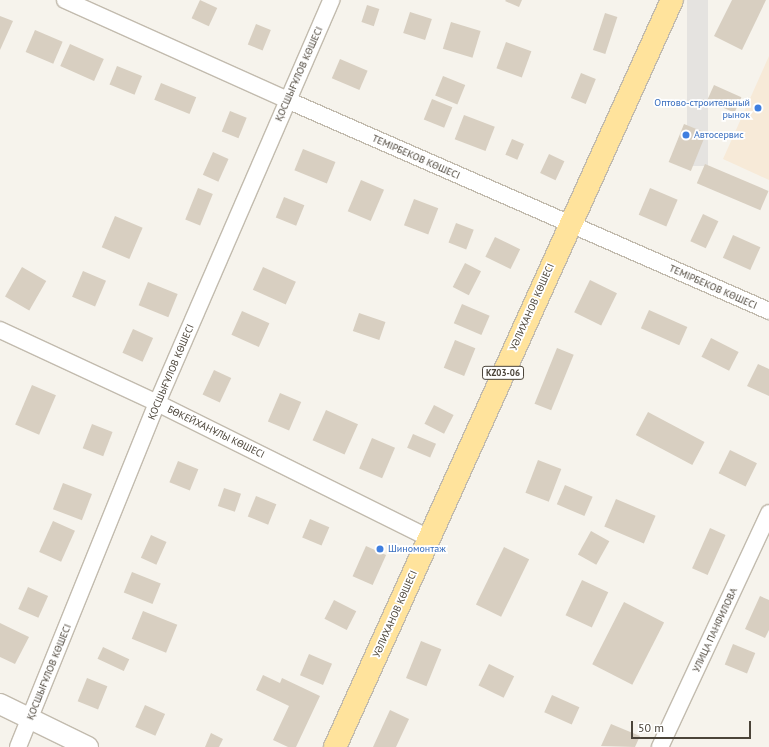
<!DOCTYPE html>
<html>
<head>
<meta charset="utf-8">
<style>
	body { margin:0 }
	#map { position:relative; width:769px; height:747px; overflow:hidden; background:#f6f3ec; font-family:"PT Sans",sans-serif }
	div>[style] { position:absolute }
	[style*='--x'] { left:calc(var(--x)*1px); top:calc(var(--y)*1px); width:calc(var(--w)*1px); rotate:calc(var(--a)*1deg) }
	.commercial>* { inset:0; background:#f7ead8 }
	.parking>* { inset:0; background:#e5e3e0; transform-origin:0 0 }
	.building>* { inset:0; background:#d8cfc1; transform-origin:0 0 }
	.roads { filter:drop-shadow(1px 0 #c2bbae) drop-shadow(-1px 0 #c2bbae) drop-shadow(0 1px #c2bbae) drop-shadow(0 -1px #c2bbae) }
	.minor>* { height:16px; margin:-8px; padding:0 8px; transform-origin:8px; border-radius:8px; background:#fff }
	.tertiary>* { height:20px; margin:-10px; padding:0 10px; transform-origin:10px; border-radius:10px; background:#fff }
	.primary>* { height:22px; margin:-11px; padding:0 11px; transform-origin:11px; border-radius:11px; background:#ffe39c }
	.dots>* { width:11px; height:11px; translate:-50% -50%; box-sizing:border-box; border:2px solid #fff; border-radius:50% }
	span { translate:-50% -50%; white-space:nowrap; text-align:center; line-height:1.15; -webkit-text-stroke:3.5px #fff; paint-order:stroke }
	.shield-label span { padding:1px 3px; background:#fff; border:1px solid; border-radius:3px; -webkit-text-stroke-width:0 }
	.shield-label { font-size:9px; color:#4b4439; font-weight:700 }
	.street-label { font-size:10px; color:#4b4439 }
	.shop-label { font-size:10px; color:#366cbe }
	.right { translate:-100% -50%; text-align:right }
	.left { translate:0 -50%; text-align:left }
	.scale { position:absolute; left:631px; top:721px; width:120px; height:18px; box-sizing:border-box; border:2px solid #4b4439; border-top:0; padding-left:5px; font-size:12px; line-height:14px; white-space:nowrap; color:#4b4439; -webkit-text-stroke:3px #fff; paint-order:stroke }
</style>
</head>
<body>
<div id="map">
	<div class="commercial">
		<i style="clip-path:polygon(769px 56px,769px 180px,723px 159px)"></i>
	</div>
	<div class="parking">
		<i style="left:687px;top:0;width:21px;height:166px"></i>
	</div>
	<div class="building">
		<i style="left:200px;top:0;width:19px;height:20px;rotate:25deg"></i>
		<i style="clip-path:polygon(506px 0,522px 0,519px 7px,505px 1px)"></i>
		<i style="clip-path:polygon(732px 0,766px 0,742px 50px,714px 36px)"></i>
		<i style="left:367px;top:5px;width:13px;height:18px;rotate:18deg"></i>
		<i style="left:410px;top:12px;width:23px;height:22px;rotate:18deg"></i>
		<i style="left:605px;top:13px;width:13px;height:39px;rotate:18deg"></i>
		<i style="clip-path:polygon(0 16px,13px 21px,0 50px)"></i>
		<i style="left:451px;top:22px;width:31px;height:28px;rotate:17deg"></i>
		<i style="left:256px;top:24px;width:16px;height:22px;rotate:22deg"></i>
		<i style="left:35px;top:30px;width:30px;height:24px;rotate:23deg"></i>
		<i style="left:506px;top:42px;width:27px;height:28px;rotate:20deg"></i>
		<i style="left:70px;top:44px;width:37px;height:24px;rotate:24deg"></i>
		<i style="left:340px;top:59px;width:30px;height:21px;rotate:23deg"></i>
		<i style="left:117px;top:66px;width:27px;height:20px;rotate:22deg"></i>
		<i style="left:581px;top:73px;width:16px;height:27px;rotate:22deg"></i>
		<i style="left:443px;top:76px;width:24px;height:21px;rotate:22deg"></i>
		<i style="left:161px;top:83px;width:38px;height:18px;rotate:22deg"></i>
		<i style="left:714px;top:85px;width:30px;height:17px;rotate:24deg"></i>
		<i style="left:432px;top:99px;width:22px;height:22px;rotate:22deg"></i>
		<i style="left:230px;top:111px;width:18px;height:22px;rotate:22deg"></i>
		<i style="left:464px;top:115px;width:33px;height:26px;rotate:21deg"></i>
		<i style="left:684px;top:124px;width:24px;height:41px;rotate:22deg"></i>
		<i style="left:512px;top:139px;width:13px;height:17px;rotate:23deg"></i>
		<i style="left:303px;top:149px;width:35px;height:23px;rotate:22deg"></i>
		<i style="left:213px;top:152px;width:17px;height:25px;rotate:24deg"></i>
		<i style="left:549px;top:154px;width:17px;height:21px;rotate:25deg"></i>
		<i style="left:705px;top:164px;width:69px;height:21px;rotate:23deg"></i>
		<i style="left:361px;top:180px;width:25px;height:34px;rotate:23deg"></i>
		<i style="left:198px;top:188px;width:16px;height:34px;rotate:22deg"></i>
		<i style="left:650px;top:188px;width:30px;height:29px;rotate:23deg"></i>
		<i style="left:284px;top:197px;width:22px;height:22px;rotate:22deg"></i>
		<i style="left:414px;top:199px;width:26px;height:28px;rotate:21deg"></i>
		<i style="left:703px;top:214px;width:17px;height:30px;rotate:25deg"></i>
		<i style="left:115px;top:216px;width:30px;height:34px;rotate:23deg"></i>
		<i style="left:456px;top:223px;width:19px;height:21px;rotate:21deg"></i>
		<i style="left:733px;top:235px;width:30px;height:25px;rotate:24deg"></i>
		<i style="left:495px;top:237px;width:28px;height:22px;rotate:26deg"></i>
		<i style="left:465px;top:263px;width:18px;height:27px;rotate:27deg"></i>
		<i style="left:22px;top:267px;width:28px;height:34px;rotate:30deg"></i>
		<i style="left:263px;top:267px;width:36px;height:25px;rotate:24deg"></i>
		<i style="left:83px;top:271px;width:25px;height:28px;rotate:23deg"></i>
		<i style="left:590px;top:280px;width:30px;height:36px;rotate:26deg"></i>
		<i style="left:148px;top:282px;width:32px;height:25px;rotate:22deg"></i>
		<i style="left:462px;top:304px;width:30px;height:21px;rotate:23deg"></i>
		<i style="left:649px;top:310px;width:42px;height:20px;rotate:24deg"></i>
		<i style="left:242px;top:311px;width:30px;height:26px;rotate:24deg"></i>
		<i style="left:359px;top:313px;width:28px;height:19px;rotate:19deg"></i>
		<i style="left:133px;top:329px;width:22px;height:26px;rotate:24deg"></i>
		<i style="left:711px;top:338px;width:31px;height:21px;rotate:27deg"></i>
		<i style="left:455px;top:340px;width:22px;height:30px;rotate:22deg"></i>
		<i style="left:557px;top:348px;width:18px;height:60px;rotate:22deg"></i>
		<i style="clip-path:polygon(758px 364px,769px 369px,769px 396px,747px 386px)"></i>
		<i style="left:214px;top:370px;width:19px;height:27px;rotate:25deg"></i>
		<i style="left:32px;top:385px;width:26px;height:43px;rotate:23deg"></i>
		<i style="left:280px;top:393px;width:23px;height:31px;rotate:23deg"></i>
		<i style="left:434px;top:405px;width:22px;height:21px;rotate:27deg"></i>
		<i style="left:326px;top:410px;width:35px;height:33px;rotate:24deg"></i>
		<i style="left:648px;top:412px;width:64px;height:26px;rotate:28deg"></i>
		<i style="left:92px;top:424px;width:22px;height:26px;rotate:21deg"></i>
		<i style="left:413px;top:434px;width:25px;height:15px;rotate:23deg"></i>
		<i style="left:372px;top:438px;width:25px;height:33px;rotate:23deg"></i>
		<i style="left:730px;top:450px;width:30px;height:26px;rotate:26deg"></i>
		<i style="left:538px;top:460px;width:25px;height:35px;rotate:21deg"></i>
		<i style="left:178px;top:461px;width:22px;height:23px;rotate:22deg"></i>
		<i style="left:63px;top:483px;width:31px;height:28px;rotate:21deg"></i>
		<i style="left:565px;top:485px;width:30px;height:21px;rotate:23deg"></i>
		<i style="left:224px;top:488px;width:18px;height:19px;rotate:19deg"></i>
		<i style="left:256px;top:496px;width:22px;height:22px;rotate:22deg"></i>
		<i style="left:616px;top:499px;width:43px;height:30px;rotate:23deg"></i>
		<i style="left:310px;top:519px;width:21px;height:20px;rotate:23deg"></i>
		<i style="left:53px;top:521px;width:24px;height:34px;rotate:24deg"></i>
		<i style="left:710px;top:528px;width:17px;height:44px;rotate:24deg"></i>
		<i style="left:591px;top:531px;width:21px;height:27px;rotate:29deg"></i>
		<i style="left:151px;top:535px;width:17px;height:25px;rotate:24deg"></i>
		<i style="left:366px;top:546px;width:22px;height:33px;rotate:24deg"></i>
		<i style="left:504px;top:547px;width:28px;height:64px;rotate:26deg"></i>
		<i style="left:132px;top:572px;width:31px;height:22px;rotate:22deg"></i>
		<i style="left:582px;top:580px;width:29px;height:39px;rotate:25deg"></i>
		<i style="left:28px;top:587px;width:22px;height:24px;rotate:24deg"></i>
		<i style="clip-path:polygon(760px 596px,769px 600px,769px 630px,765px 638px,745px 629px)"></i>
		<i style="left:334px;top:600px;width:25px;height:21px;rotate:27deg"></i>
		<i style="left:624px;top:602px;width:45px;height:70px;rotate:27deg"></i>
		<i style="left:143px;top:611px;width:37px;height:30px;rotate:22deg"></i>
		<i style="clip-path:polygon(0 623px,29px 637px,15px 664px,0 657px)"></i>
		<i style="left:421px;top:641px;width:22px;height:40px;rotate:22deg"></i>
		<i style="left:733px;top:644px;width:24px;height:22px;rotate:22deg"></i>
		<i style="left:103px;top:647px;width:29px;height:13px;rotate:25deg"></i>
		<i style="left:309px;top:654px;width:25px;height:23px;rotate:23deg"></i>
		<i style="left:489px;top:664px;width:28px;height:24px;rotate:26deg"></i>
		<i style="clip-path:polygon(263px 675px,280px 683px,282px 678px,320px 696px,296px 747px,288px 747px,273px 740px,289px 706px,256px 690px)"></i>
		<i style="left:87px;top:678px;width:22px;height:25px;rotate:22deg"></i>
		<i style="left:552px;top:695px;width:30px;height:19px;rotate:24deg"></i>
		<i style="left:145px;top:705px;width:22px;height:24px;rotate:24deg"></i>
		<i style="clip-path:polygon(390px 710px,409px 719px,396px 747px,373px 747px)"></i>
		<i style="clip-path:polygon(611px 724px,640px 736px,635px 747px,601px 746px)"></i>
		<i style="clip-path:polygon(211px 733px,223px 739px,219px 747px,205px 747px)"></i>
	</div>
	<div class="roads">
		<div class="minor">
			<i style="--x:65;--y:0;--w:243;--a:24.2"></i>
			<i style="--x:287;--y:100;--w:526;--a:23.64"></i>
			<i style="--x:0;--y:330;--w:173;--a:24.9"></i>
			<i style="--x:157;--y:403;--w:304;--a:26.4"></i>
			<i style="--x:18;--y:747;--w:371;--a:-68"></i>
			<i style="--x:157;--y:403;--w:439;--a:-66.6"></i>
			<i style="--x:660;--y:747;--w:258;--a:-65"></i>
		</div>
		<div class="tertiary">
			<i style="--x:0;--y:704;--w:98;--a:26"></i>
		</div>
		<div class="primary">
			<i style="--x:335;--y:747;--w:819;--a:-65.72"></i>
		</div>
	</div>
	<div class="dots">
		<i style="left:758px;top:108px;background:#3f7fe0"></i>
		<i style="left:686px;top:135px;background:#3f7fe0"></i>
		<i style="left:380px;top:549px;background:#3f7fe0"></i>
	</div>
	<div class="shield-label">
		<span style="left:503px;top:373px">KZ03-06</span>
	</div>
	<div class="street-label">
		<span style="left:299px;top:74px;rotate:-66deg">ҚОСШЫҒҰЛОВ КӨШЕСІ</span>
		<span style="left:416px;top:157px;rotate:24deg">ТЕМІРБЕКОВ КӨШЕСІ</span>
		<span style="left:713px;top:287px;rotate:24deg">ТЕМІРБЕКОВ КӨШЕСІ</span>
		<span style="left:532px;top:307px;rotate:-66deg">УӘЛИХАНОВ КӨШЕСІ</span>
		<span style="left:171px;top:372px;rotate:-67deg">ҚОСШЫҒҰЛОВ КӨШЕСІ</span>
		<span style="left:216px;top:432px;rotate:26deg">БӨКЕЙХАНҰЛЫ КӨШЕСІ</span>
		<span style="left:395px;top:614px;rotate:-66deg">УӘЛИХАНОВ КӨШЕСІ</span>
		<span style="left:715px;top:630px;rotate:-65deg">УЛИЦА ПАНФИЛОВА</span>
		<span style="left:49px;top:672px;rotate:-68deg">ҚОСШЫҒҰЛОВ КӨШЕСІ</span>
	</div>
	<div class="shop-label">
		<span class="right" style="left:750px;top:108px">Оптово-строительный<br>рынок</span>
		<span class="left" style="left:694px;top:135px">Автосервис</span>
		<span class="left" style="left:388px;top:549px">Шиномонтаж</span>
	</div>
	<div class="scale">50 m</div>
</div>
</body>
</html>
